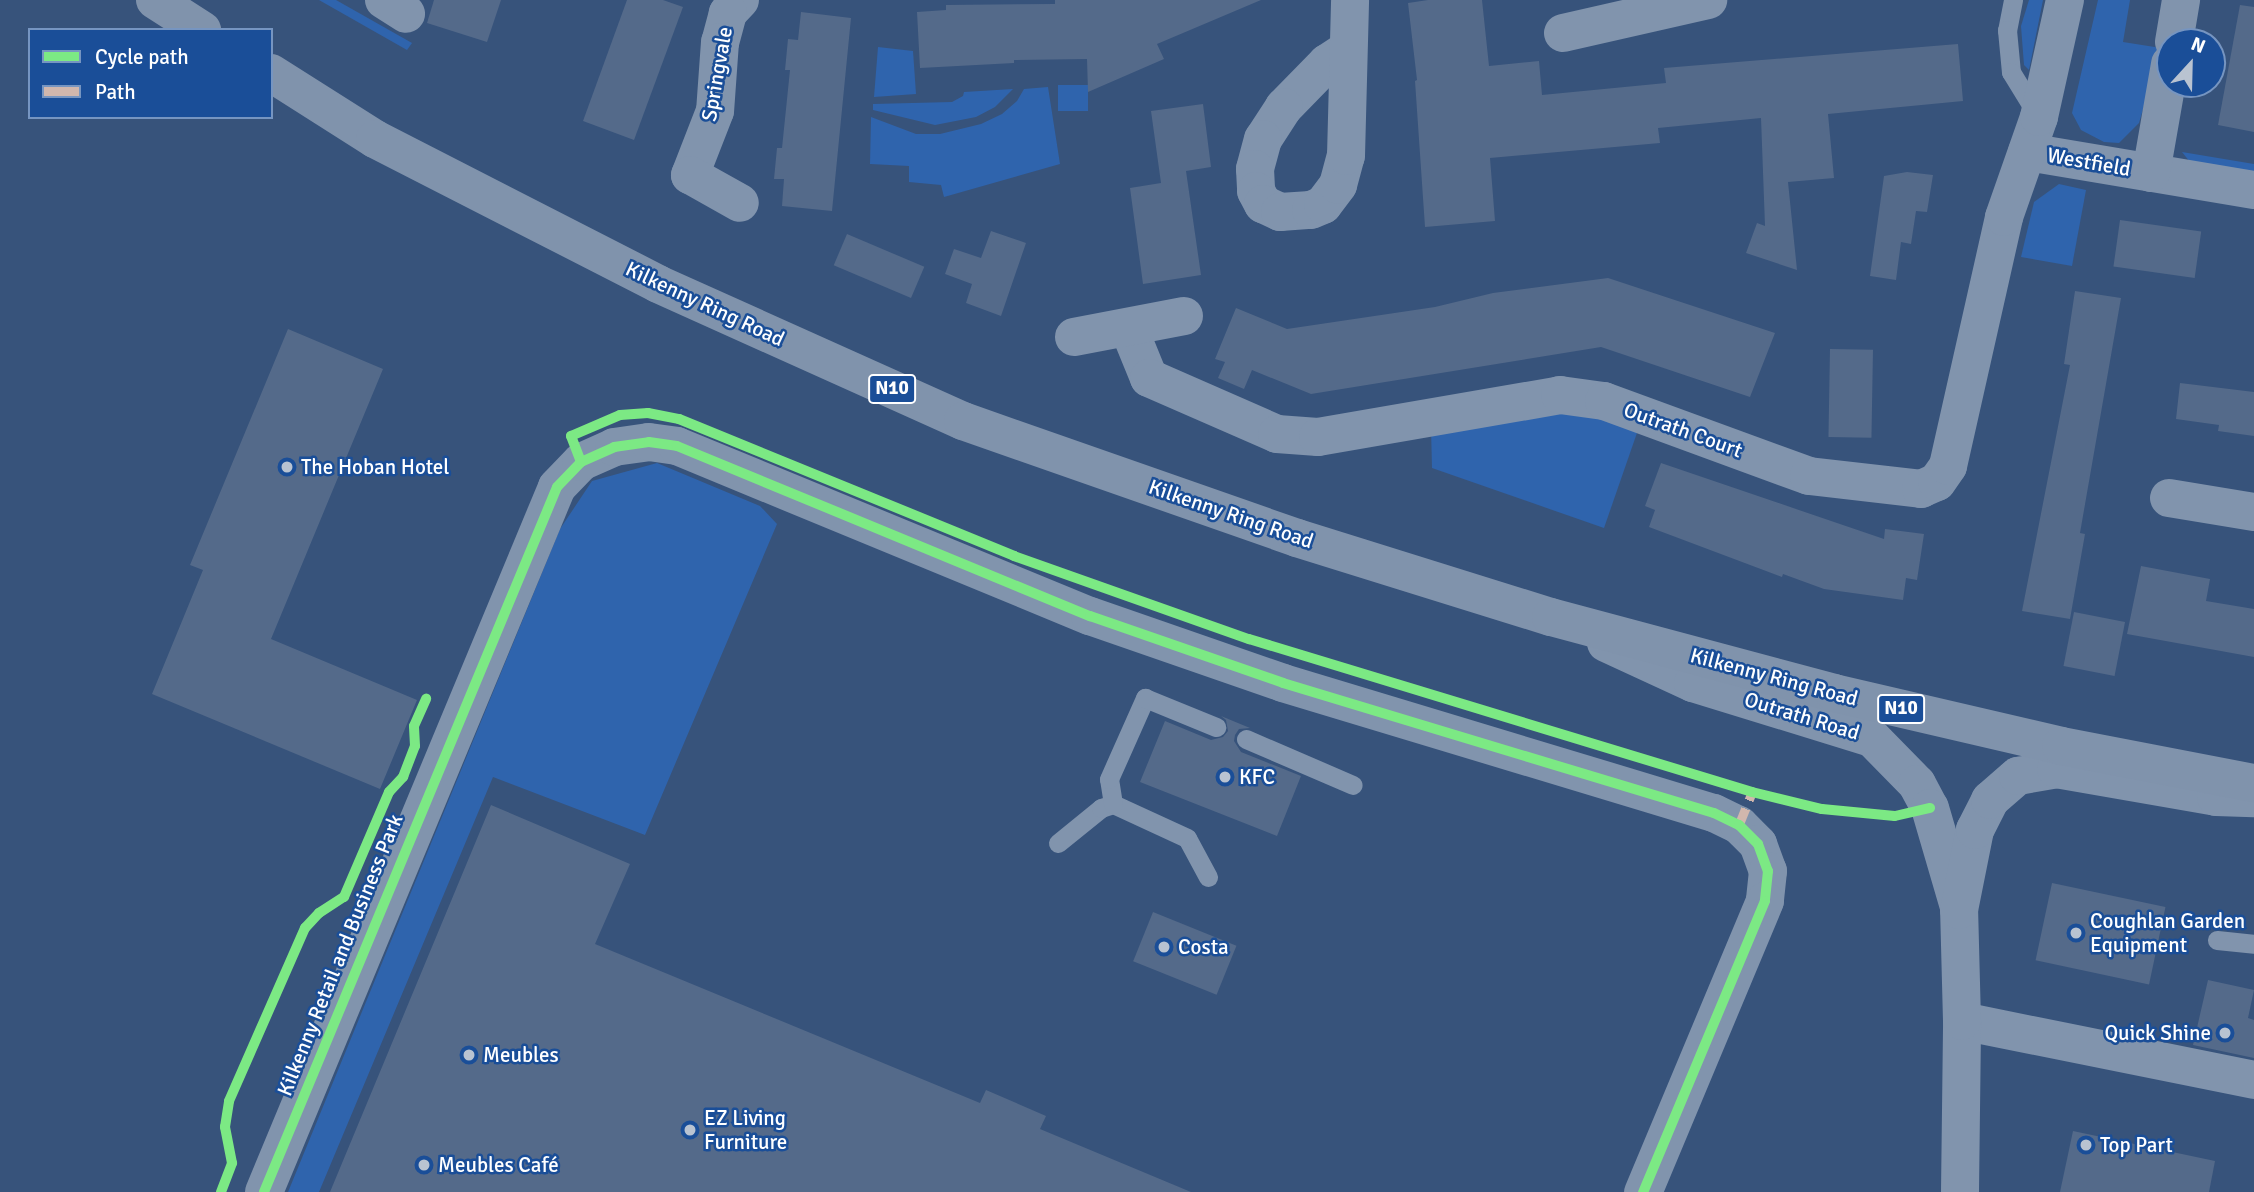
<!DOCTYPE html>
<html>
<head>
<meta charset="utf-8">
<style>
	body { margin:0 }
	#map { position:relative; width:2254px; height:1192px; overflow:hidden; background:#37537b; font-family:Signika,sans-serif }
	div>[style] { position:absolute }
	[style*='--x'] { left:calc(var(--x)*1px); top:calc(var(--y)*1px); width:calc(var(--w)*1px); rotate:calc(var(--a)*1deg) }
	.green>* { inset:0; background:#2f64ad; transform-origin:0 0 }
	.building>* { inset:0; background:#546a8a; transform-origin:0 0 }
	.lane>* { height:19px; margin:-9.5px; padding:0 9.5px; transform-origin:9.5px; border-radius:9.5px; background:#8194ad }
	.street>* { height:38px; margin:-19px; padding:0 19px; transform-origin:19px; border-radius:19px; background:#8194ad }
	.highway>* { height:38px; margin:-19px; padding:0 19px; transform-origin:19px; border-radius:19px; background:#8093ac }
	.quiet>* { height:9px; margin-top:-4.5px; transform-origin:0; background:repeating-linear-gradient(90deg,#d1b7ad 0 18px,transparent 0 27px) }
	.cycleway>* { height:10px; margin:-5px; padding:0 5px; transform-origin:5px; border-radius:5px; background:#7ce984 }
	.dots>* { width:19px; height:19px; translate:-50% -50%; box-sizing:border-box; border:4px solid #1a4e98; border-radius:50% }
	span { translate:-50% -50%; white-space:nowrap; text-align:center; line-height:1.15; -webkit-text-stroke:5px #1a4e98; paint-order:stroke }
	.shield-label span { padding:2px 5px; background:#1a4e98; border:2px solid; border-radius:5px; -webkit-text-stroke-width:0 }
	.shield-label { font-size:19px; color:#fff; font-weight:700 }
	.street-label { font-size:21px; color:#fff }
	.poi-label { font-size:21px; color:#fff }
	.left { translate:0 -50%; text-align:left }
	.right { translate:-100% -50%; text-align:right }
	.legend { position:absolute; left:28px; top:28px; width:245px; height:91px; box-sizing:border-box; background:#1a4e98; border:2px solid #7695c1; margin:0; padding:9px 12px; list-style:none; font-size:21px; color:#fff }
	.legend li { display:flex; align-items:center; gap:14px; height:35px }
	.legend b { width:35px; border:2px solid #7695c1 }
	.north { position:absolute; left:2156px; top:28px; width:70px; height:70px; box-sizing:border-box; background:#1a4e98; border:2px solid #7695c1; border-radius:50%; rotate:22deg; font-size:19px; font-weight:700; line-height:28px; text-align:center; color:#fff }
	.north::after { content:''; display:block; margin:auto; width:24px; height:32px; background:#b9c3d1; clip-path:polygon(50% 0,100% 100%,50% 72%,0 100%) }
</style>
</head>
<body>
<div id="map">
	<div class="green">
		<i style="clip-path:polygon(319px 0,336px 0,412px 43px,407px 50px)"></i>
		<i style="clip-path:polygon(2029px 0,2043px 0,2029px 70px,2024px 65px,2021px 26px)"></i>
		<i style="clip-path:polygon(2098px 0,2130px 0,2123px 42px,2161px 48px,2139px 123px,2119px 143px,2104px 142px,2081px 130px,2072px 113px)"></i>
		<i style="clip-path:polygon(878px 47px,913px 51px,916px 94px,874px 97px)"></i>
		<i style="left:1088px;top:85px;width:26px;height:30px;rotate:90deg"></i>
		<i style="clip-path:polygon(1048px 87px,1060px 164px,944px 197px,941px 185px,909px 182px,909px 166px,870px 164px,871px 117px,916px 134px,940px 134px,981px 124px,1002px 114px,1017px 101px,1024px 89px)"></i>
		<i style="clip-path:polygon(1013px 89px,995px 107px,976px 117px,935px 125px,873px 110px,873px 104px,952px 102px,963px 96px,964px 92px)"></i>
		<i style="clip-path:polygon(2182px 152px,2254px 164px,2254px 172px,2190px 162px)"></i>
		<i style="clip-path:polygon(2059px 184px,2086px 190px,2072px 266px,2021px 257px,2034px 202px)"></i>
		<i style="clip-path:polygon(1569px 409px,1638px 430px,1604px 528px,1432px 468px,1431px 428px)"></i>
		<i style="clip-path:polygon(657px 463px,760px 506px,777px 524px,645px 835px,493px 777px,319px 1192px,288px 1192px,560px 529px,592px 481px)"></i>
	</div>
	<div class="building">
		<i style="clip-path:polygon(434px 0,501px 0,487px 42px,427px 23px)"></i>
		<i style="clip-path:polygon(627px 0,663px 0,683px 7px,634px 140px,583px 121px)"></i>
		<i style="clip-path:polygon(1055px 0,1261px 0,1157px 44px,1164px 59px,1088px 92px,1087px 59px,1014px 60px,1014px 63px,920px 68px,917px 12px,946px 10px,946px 5px,1055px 4px)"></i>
		<i style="clip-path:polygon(1428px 0,1482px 0,1489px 66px,1539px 61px,1542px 95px,1666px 83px,1664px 68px,1958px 44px,1963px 101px,1828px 114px,1834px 178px,1788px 182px,1797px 270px,1746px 253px,1757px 223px,1765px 226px,1761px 118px,1658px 128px,1660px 143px,1490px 158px,1495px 221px,1425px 227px,1415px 81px,1417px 80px,1408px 3px)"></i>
		<i style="clip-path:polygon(2240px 5px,2254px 7px,2254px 132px,2218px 125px)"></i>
		<i style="clip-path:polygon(801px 12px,851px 18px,832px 211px,782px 206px,784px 179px,774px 179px,777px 148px,782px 148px,790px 70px,785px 70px,788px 39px,798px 40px)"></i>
		<i style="clip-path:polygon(1203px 104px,1211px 167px,1186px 171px,1201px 275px,1143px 284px,1130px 188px,1161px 183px,1151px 111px)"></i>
		<i style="clip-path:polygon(1907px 172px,1933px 175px,1927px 212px,1916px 211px,1911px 244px,1901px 242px,1896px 280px,1870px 276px,1884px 176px)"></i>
		<i style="left:2120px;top:220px;width:82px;height:47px;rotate:8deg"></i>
		<i style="clip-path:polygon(991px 231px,1026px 243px,1001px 316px,966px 303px,972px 284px,945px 274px,954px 249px,981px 258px)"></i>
		<i style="left:847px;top:234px;width:84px;height:34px;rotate:23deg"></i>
		<i style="clip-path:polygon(1608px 278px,1775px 333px,1750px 397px,1601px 347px,1311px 394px,1252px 370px,1244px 389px,1218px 378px,1225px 362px,1215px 359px,1236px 308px,1287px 329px,1435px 307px,1493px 293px)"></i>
		<i style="clip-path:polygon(2075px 291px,2121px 298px,2080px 533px,2085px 534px,2070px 619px,2022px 611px,2070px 365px,2064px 364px)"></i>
		<i style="clip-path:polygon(288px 329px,383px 369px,271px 639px,417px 700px,380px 789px,152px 694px,203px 570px,190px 565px)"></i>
		<i style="left:1830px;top:349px;width:43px;height:88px;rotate:1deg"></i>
		<i style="clip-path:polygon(2180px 383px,2254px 392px,2254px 436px,2218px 431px,2219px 425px,2176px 419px)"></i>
		<i style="clip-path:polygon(1661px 463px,1884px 539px,1885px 529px,1924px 534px,1917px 580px,1906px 578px,1903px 600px,1824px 589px,1783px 574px,1782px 577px,1649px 527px,1655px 510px,1645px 506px)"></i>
		<i style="clip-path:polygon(2141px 566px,2210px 579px,2206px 601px,2254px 609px,2254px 657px,2127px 634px)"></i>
		<i style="left:2074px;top:612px;width:52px;height:55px;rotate:11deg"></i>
		<i style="clip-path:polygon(1221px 716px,1250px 728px,1239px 729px,1235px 735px,1234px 741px,1241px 752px,1301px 776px,1277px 836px,1140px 782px,1165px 721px,1211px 740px,1223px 737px,1228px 731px,1226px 720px)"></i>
		<i style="clip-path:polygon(491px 805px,630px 864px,595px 944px,980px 1103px,986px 1090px,1046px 1116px,1040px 1129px,1191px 1192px,330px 1192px)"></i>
		<i style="left:2052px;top:883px;width:116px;height:79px;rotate:12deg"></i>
		<i style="left:1153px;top:912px;width:90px;height:53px;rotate:22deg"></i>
		<i style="clip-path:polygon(2208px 980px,2254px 990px,2248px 1018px,2254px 1020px,2254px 1058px,2193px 1045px)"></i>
		<i style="clip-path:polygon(2073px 1131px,2215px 1161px,2209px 1192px,2060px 1192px)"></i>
	</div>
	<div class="lane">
		<i style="--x:2013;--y:0;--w:31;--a:101"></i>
		<i style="--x:2007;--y:30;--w:42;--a:84.6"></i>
		<i style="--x:2011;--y:72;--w:52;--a:58.5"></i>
		<i style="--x:1246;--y:739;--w:116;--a:23.3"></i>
		<i style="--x:1058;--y:843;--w:55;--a:-39.1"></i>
		<i style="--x:1101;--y:808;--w:13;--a:-18"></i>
		<i style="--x:1208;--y:877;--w:44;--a:-118.3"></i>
		<i style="--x:1187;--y:838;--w:81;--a:-155.3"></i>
		<i style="--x:1113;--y:804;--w:25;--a:-99"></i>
		<i style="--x:1109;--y:779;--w:89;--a:-66"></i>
		<i style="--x:1145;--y:698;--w:77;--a:22.2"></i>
		<i style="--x:2217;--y:940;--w:37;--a:6"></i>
	</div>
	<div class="street">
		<i style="--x:384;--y:0;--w:26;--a:32"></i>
		<i style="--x:740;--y:0;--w:18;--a:133"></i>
		<i style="--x:728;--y:13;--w:30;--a:105"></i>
		<i style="--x:720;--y:42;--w:69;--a:94.1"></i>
		<i style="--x:715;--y:111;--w:69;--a:111.3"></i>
		<i style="--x:690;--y:175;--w:57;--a:29.2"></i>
		<i style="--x:1563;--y:33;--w:149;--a:-12.8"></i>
		<i style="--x:2174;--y:42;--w:43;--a:-80.5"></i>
		<i style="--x:1347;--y:50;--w:24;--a:147"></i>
		<i style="--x:1327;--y:63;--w:62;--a:134.3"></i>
		<i style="--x:1284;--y:107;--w:38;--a:123"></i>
		<i style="--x:1263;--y:139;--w:31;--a:105"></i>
		<i style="--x:1255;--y:169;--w:22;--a:87"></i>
		<i style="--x:1256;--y:191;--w:15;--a:62"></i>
		<i style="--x:1263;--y:204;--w:19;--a:25"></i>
		<i style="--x:1280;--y:212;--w:31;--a:-4"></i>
		<i style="--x:1311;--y:210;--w:13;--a:-23"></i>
		<i style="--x:1323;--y:205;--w:25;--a:-53"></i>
		<i style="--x:1338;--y:185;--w:30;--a:-75"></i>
		<i style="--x:1346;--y:156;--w:156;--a:-88.5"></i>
		<i style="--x:2027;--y:152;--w:230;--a:9.5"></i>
		<i style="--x:2151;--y:173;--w:111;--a:-80.1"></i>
		<i style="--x:1129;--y:329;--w:53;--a:67.8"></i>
		<i style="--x:1149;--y:378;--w:140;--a:23.6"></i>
		<i style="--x:1277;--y:434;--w:41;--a:4.2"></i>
		<i style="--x:1318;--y:437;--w:246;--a:-9.8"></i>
		<i style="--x:1560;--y:395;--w:44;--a:7.8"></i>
		<i style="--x:1604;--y:401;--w:218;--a:20.1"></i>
		<i style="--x:1809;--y:476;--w:113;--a:6.6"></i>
		<i style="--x:1921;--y:489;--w:17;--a:-24"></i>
		<i style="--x:1937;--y:482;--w:19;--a:-55"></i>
		<i style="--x:1948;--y:466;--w:255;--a:-77.3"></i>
		<i style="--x:2004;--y:217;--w:106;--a:-70.7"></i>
		<i style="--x:2039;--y:117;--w:120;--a:-77.5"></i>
		<i style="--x:1074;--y:337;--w:112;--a:-10.8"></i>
		<i style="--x:2169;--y:498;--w:86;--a:9.4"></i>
		<i style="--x:1606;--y:643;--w:96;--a:24.7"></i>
		<i style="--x:1693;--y:683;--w:187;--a:17.1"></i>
		<i style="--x:1872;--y:738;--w:64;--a:45.6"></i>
		<i style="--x:1917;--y:784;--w:27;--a:62"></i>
		<i style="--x:1930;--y:808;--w:100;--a:73.7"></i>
		<i style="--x:1962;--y:1021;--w:298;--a:11.4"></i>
		<i style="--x:264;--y:1192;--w:763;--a:-67.43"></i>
		<i style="--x:557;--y:487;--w:35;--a:-46"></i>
		<i style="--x:581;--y:462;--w:36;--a:-24"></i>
		<i style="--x:614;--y:447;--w:35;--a:-8"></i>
		<i style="--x:649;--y:442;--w:28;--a:8"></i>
		<i style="--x:677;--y:446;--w:447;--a:22.4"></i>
		<i style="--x:1090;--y:616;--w:204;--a:19.1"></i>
		<i style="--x:1283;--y:683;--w:450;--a:16.8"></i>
		<i style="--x:1714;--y:813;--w:28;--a:26"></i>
		<i style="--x:1739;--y:825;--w:27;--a:45"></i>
		<i style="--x:1758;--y:844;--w:29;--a:70"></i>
		<i style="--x:1768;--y:871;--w:30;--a:96"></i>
		<i style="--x:1765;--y:901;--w:316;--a:112.7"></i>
		<i style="--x:1960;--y:1192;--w:171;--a:-89.3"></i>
		<i style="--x:1962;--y:1021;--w:111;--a:-91.5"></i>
		<i style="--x:1959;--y:910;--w:82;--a:-78.7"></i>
		<i style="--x:1975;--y:830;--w:34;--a:-63"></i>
		<i style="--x:1990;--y:800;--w:37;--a:-41"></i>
		<i style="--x:2018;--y:776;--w:39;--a:-10"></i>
		<i style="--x:2056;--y:769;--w:162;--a:9.9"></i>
		<i style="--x:2216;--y:797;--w:38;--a:2"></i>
	</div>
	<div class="highway">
		<i style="--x:155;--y:0;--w:56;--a:32.6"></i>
		<i style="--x:271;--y:73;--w:123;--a:32.4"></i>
		<i style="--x:375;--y:139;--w:318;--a:27.1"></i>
		<i style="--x:658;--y:284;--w:334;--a:24.2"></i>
		<i style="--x:963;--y:421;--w:354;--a:19.3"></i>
		<i style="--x:1297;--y:538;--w:266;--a:17.3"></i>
		<i style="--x:1551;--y:617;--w:293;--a:15"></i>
		<i style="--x:1834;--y:693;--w:233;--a:13.1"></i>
		<i style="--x:2061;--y:746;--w:197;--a:10.9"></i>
	</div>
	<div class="quiet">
		<i style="--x:1739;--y:825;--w:35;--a:-68"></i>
	</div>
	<div class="cycleway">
		<i style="--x:581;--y:462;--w:28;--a:-111"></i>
		<i style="--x:571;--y:436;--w:53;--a:-23.2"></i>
		<i style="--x:620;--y:415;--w:28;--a:-4"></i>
		<i style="--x:648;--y:413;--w:32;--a:11"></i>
		<i style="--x:679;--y:419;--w:362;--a:22.2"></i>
		<i style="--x:1014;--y:556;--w:249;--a:19.5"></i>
		<i style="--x:1249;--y:639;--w:526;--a:16.92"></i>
		<i style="--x:1752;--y:792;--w:72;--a:13.7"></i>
		<i style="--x:1822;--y:809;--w:73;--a:5.5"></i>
		<i style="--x:1895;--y:816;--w:36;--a:-13"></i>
		<i style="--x:221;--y:1192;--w:31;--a:-69"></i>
		<i style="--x:232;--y:1163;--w:37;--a:-101"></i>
		<i style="--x:225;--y:1127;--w:26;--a:-81"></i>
		<i style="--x:229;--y:1101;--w:189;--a:-66.3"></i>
		<i style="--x:305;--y:928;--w:21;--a:-47"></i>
		<i style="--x:319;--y:913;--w:30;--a:-33"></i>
		<i style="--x:344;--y:897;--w:114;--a:-66.8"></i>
		<i style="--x:389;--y:792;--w:21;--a:-47"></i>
		<i style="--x:403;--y:777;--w:33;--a:-69"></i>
		<i style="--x:415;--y:746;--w:20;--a:-93"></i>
		<i style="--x:414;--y:726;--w:30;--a:-66"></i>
		<i style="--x:264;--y:1192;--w:763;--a:-67.43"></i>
		<i style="--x:557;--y:487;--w:35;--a:-46"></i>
		<i style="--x:581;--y:462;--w:36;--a:-24"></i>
		<i style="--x:614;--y:447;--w:35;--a:-8"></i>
		<i style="--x:649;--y:442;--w:28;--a:8"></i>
		<i style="--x:677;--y:446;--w:447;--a:22.4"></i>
		<i style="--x:1090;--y:616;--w:204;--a:19.1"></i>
		<i style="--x:1283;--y:683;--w:450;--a:16.8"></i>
		<i style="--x:1714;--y:813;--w:28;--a:26"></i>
		<i style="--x:1739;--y:825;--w:27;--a:45"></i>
		<i style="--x:1758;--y:844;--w:29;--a:70"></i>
		<i style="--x:1768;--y:871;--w:30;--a:96"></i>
		<i style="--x:1765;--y:901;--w:316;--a:112.7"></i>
	</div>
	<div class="dots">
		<i style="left:287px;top:467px;background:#b9c3d1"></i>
		<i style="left:1225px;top:777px;background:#b9c3d1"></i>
		<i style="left:2076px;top:933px;background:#b9c3d1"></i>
		<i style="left:1164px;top:947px;background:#b9c3d1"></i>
		<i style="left:2225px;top:1033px;background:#b9c3d1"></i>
		<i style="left:469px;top:1055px;background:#b9c3d1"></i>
		<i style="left:690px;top:1130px;background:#b9c3d1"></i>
		<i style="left:2086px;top:1145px;background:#b9c3d1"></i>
		<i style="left:424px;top:1165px;background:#b9c3d1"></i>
	</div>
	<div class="shield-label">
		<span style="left:892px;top:389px">N10</span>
		<span style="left:1901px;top:709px">N10</span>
	</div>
	<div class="street-label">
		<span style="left:717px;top:74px;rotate:-80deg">Springvale</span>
		<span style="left:2089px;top:162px;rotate:10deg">Westfield</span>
		<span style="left:705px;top:304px;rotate:25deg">Kilkenny Ring Road</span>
		<span style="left:1683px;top:430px;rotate:20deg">Outrath Court</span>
		<span style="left:1231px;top:514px;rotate:19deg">Kilkenny Ring Road</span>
		<span style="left:1774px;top:677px;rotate:15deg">Kilkenny Ring Road</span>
		<span style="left:1802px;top:716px;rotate:17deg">Outrath Road</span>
		<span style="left:340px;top:955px;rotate:-68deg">Kilkenny Retail and Business Park</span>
	</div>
	<div class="poi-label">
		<span class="left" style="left:301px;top:467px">The Hoban Hotel</span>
		<span class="left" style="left:1239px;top:777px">KFC</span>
		<span class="left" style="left:2090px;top:933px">Coughlan Garden<br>Equipment</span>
		<span class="left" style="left:1178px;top:947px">Costa</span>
		<span class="right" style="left:2211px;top:1033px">Quick Shine</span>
		<span class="left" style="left:483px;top:1055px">Meubles</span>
		<span class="left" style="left:704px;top:1130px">EZ Living<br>Furniture</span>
		<span class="left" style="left:2100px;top:1145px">Top Part</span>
		<span class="left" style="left:438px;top:1165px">Meubles Café</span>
	</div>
	<ul class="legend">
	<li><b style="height:9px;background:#7ce984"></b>Cycle path</li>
	<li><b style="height:9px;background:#d1b7ad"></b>Path</li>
	</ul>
	<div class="north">N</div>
</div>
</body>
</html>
